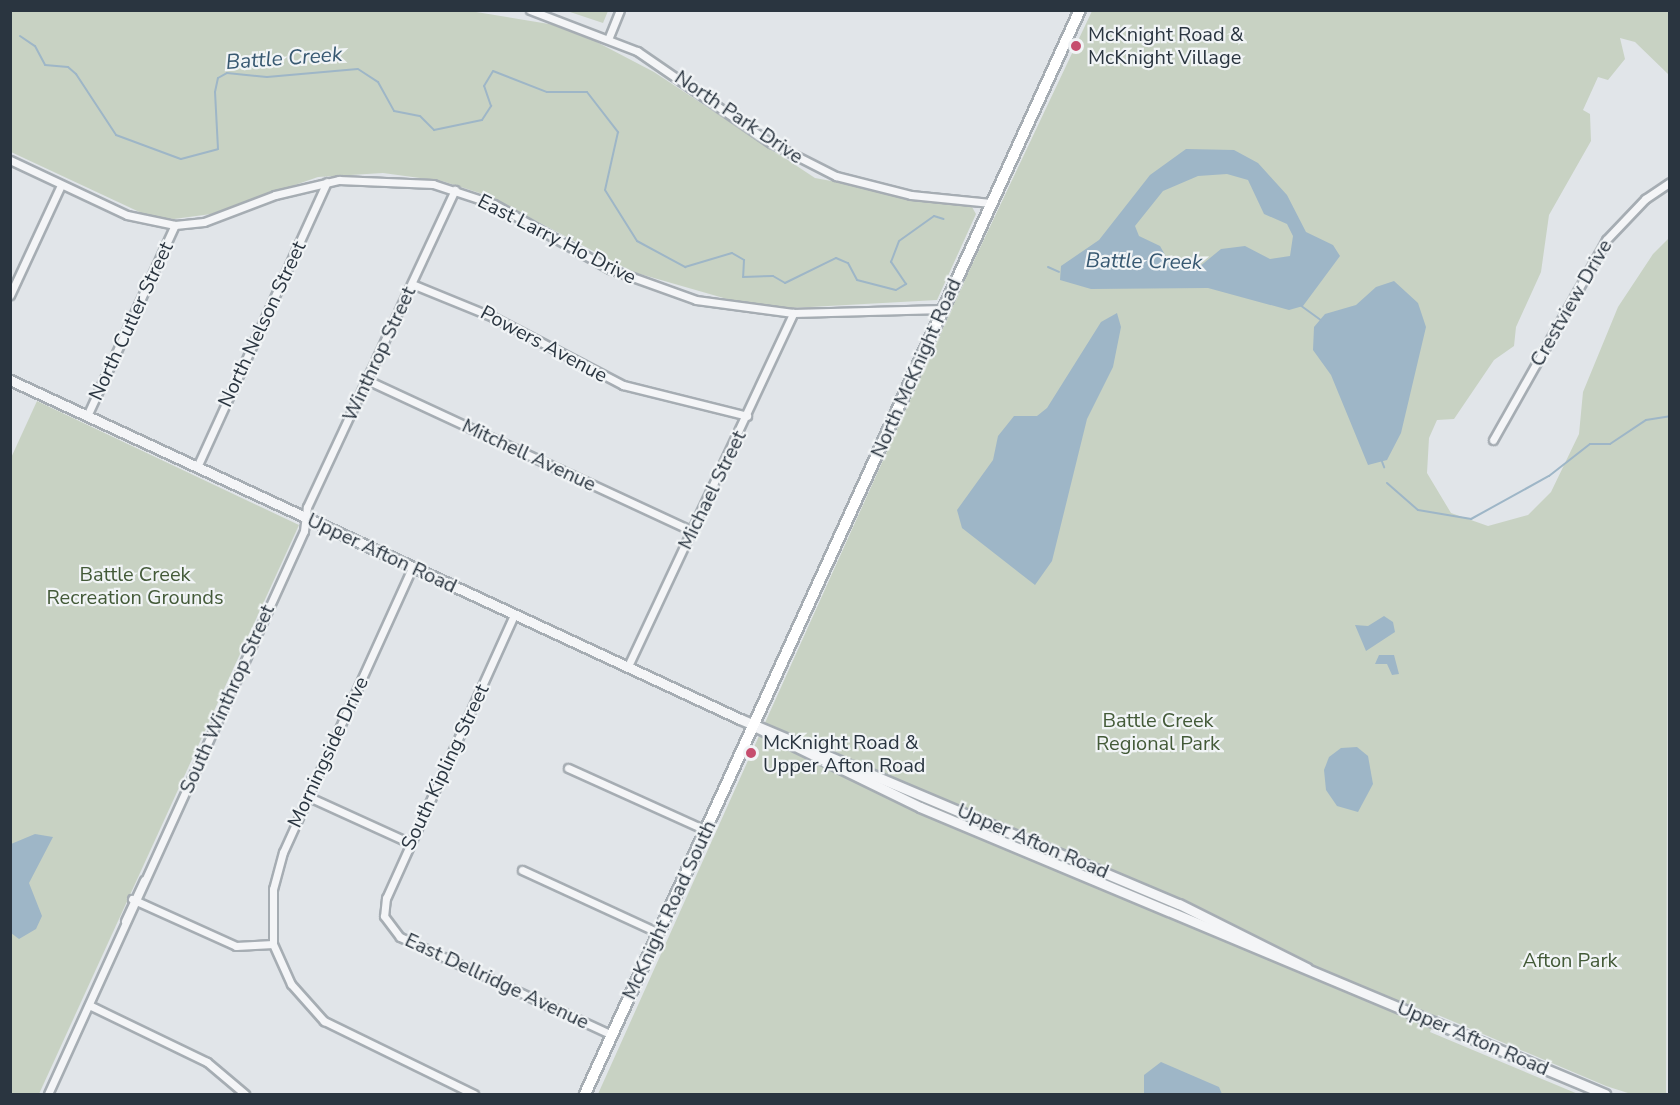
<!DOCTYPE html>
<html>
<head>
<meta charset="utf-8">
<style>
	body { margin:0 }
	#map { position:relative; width:1680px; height:1105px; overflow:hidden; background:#e1e5e9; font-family:"Nunito Sans",sans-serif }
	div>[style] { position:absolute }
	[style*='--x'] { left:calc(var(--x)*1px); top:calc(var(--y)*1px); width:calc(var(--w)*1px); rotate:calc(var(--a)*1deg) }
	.green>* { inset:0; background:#c8d2c3 }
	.water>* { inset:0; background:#9eb6c7 }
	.stream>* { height:2px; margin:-1px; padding:0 1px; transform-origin:1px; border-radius:1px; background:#9eb6c7 }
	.roads { filter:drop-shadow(2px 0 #a6adb3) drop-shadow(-2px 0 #a6adb3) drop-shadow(0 2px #a6adb3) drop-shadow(0 -2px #a6adb3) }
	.minor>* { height:7px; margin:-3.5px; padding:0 3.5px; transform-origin:3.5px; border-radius:3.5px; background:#f4f5f7 }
	.tertiary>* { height:9px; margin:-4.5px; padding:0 4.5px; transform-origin:4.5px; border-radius:4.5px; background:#f4f5f7 }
	.secondary>* { height:10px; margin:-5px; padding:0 5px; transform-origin:5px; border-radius:5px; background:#fff }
	.dots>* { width:16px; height:16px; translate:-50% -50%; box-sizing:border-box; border:3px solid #f1f4f6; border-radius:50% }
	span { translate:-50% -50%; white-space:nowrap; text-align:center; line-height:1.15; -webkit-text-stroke:4.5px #f1f4f6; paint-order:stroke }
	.poi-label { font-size:20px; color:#2a3540 }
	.left { translate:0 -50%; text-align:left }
	.street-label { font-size:20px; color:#2a3540 }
	.park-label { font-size:20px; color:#435a38 }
	.water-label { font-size:21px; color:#375871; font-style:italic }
	.frame { position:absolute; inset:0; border:12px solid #2a3540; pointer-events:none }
</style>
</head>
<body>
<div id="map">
	<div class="green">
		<i style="clip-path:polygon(470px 11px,555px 25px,589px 38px,654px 72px,815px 178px,972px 207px,976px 214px,937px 300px,792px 308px,734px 301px,633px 272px,489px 196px,442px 181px,383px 173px,318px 177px,211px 214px,174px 219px,148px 216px,11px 152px,11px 11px)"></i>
		<i style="clip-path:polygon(567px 11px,608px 11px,603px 23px)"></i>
		<i style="clip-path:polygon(1092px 11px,1669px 11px,1669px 75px,1635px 42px,1620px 38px,1625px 59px,1608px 80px,1598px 77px,1583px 110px,1590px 114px,1591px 141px,1549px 215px,1541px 272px,1516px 327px,1514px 346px,1494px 360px,1454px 419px,1437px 420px,1429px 438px,1427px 473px,1451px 513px,1488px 526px,1528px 515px,1551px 492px,1579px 434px,1583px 392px,1618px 307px,1653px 254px,1669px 238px,1666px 1094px,1631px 1094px,1606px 1086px,1438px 1015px,1430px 1032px,1578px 1094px,598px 1094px,952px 307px)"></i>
		<i style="clip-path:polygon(37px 401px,299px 525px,39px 1094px,11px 1094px,10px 460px)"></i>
	</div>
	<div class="water">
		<i style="clip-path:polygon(evenodd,1186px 149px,1234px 150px,1258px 163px,1287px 195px,1306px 232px,1333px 245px,1340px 256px,1303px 306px,1289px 310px,1208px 288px,1091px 289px,1060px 280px,1061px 266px,1099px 240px,1150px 175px,1186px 149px,1227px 174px,1248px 180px,1264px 214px,1287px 224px,1293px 236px,1290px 256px,1270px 259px,1245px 246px,1221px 249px,1199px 267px,1173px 269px,1160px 246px,1139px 236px,1135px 226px,1163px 191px,1198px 176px,1227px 174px)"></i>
		<i style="clip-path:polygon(1394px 281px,1418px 303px,1426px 327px,1401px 433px,1387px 460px,1368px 465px,1331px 375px,1313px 350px,1314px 327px,1325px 314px,1356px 305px,1376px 287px)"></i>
		<i style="clip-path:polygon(1117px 313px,1121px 327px,1113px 367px,1087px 419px,1052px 561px,1035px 585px,962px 528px,957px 510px,993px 460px,998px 436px,1014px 416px,1037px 416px,1047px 408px,1101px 322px)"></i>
		<i style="clip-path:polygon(1384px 616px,1393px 622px,1395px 632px,1366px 651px,1355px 625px,1368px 626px)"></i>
		<i style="clip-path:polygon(1379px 655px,1394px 655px,1399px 674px,1392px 675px,1387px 664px,1375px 664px)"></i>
		<i style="clip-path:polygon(1357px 747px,1368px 756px,1373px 784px,1358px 812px,1337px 806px,1326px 790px,1324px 770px,1329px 757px,1341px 748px)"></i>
		<i style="clip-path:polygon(35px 834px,53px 837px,29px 883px,42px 916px,36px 929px,19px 939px,11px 933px,11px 844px)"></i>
		<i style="clip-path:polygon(1161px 1062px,1219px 1087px,1222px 1094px,1144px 1094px,1144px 1075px)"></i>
	</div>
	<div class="stream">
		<i style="--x:20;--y:36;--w:18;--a:34"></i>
		<i style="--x:35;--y:46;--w:21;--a:62"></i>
		<i style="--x:45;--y:65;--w:23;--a:5"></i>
		<i style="--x:68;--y:67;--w:11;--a:41"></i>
		<i style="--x:76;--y:74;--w:73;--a:56.7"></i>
		<i style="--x:116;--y:135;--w:69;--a:20.3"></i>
		<i style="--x:181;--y:159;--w:38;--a:-15"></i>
		<i style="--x:218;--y:149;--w:57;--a:-93"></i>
		<i style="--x:215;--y:92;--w:14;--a:-78"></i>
		<i style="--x:218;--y:78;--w:10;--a:-29"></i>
		<i style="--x:227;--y:73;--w:40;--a:5.7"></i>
		<i style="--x:267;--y:77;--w:91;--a:-5"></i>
		<i style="--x:358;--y:69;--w:24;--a:33"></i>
		<i style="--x:378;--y:82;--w:33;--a:61"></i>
		<i style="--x:394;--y:111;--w:26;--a:11"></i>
		<i style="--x:420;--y:116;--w:20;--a:45"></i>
		<i style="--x:434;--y:130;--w:49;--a:-11.8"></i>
		<i style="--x:482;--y:120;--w:17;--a:-57"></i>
		<i style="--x:491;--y:106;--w:21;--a:-109"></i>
		<i style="--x:484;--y:86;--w:17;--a:-59"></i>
		<i style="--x:493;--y:71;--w:58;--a:21.3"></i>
		<i style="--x:547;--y:92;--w:40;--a:0"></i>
		<i style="--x:587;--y:92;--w:51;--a:52.2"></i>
		<i style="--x:618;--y:132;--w:59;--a:102.6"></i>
		<i style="--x:605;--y:190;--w:60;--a:57.9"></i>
		<i style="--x:637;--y:241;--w:55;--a:28.4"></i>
		<i style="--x:685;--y:267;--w:49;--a:-16.6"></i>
		<i style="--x:732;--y:253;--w:14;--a:30"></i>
		<i style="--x:744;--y:260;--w:17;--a:93"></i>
		<i style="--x:743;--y:277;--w:30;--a:-2"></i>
		<i style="--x:773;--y:276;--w:14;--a:30"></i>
		<i style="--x:785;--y:283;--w:57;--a:-26.1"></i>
		<i style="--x:836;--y:258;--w:13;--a:23"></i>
		<i style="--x:848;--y:263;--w:19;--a:62"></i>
		<i style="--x:857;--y:280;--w:40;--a:14.4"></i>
		<i style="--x:896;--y:290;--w:12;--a:-31"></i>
		<i style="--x:906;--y:284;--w:27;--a:-124"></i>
		<i style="--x:891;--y:262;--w:22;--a:-69"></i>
		<i style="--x:899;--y:241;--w:43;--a:-35.5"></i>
		<i style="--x:934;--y:216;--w:10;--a:17"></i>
		<i style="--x:1048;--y:267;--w:12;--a:24"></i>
		<i style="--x:1300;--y:305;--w:26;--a:36"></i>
		<i style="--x:1381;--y:459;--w:9;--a:69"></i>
		<i style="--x:1387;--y:483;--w:41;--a:41.1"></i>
		<i style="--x:1418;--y:510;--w:54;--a:9.6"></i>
		<i style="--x:1471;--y:519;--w:89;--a:-28.9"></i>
		<i style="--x:1549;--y:476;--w:52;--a:-38"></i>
		<i style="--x:1590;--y:444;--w:20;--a:0"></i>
		<i style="--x:1610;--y:444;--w:43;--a:-33.7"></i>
		<i style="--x:1646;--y:420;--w:24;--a:-9"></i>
	</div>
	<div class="roads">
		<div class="minor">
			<i style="--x:530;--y:10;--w:115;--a:21"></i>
			<i style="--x:637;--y:51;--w:163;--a:34.5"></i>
			<i style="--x:771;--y:143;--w:73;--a:26.9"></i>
			<i style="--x:836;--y:176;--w:77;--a:14.2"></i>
			<i style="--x:911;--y:195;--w:80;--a:5.7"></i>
			<i style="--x:609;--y:37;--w:29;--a:-68"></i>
			<i style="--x:10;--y:160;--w:129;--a:25.2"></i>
			<i style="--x:127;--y:215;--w:49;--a:11.8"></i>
			<i style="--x:175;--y:225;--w:29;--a:-6"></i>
			<i style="--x:204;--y:222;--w:76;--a:-20.8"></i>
			<i style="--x:275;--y:195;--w:66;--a:-13.2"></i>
			<i style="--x:339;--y:180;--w:94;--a:2.4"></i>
			<i style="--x:433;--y:184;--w:64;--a:18.2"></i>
			<i style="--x:494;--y:204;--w:133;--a:29.3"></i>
			<i style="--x:610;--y:269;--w:91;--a:19.8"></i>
			<i style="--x:696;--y:300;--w:98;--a:7.6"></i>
			<i style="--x:793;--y:313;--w:150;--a:-1.5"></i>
			<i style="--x:412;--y:284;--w:87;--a:22.2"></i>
			<i style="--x:493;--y:317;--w:147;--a:27.6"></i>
			<i style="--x:623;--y:385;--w:128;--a:14"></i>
			<i style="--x:10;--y:295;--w:121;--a:-65.1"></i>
			<i style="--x:367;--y:380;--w:358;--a:24.9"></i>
			<i style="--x:87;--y:416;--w:210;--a:-65.3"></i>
			<i style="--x:1493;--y:440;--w:230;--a:-60.5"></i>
			<i style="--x:1606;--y:240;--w:57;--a:-46.4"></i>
			<i style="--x:1645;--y:199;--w:30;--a:-34"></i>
			<i style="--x:197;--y:467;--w:313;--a:-65.5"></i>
			<i style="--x:412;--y:568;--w:312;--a:114.4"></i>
			<i style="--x:283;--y:852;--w:38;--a:105"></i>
			<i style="--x:273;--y:889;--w:55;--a:90"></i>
			<i style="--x:273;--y:944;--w:44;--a:65.8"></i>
			<i style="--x:291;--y:984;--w:50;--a:48.3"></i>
			<i style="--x:324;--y:1021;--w:167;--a:26"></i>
			<i style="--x:514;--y:615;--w:311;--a:114.3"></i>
			<i style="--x:386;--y:898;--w:18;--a:96"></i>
			<i style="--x:384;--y:916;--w:26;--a:53"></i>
			<i style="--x:400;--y:937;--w:234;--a:24.8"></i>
			<i style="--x:628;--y:666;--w:390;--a:-64.9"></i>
			<i style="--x:568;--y:768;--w:150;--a:24.3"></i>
			<i style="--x:309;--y:797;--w:111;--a:24.5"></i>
			<i style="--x:522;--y:870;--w:151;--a:24.7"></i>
			<i style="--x:132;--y:899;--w:114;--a:24.3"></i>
			<i style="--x:236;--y:946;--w:37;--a:-3"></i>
			<i style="--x:125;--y:921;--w:45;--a:-65.1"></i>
			<i style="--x:89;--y:1005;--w:131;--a:25.8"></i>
			<i style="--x:207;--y:1062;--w:50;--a:40.1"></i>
			<i style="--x:48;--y:1094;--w:618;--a:-65.55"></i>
			<i style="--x:304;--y:531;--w:24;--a:-83"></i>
			<i style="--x:307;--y:507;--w:350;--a:-65"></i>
		</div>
		<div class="tertiary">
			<i style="--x:10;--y:380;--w:805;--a:24.91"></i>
			<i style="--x:740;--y:719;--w:476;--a:22.9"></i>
			<i style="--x:1179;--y:904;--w:143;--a:26.6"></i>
			<i style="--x:756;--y:727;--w:182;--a:26"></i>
			<i style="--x:920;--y:807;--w:743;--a:22.73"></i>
		</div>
		<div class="secondary">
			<i style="--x:585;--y:1094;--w:1192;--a:-65.46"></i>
		</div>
	</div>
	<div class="dots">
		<i style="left:1076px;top:46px;background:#c64e6e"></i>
		<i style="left:751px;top:753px;background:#c64e6e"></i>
	</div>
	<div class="poi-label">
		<span class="left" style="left:1088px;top:46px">McKnight Road &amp;<br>McKnight Village</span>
		<span class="left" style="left:763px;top:754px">McKnight Road &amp;<br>Upper Afton Road</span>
	</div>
	<div class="street-label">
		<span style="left:739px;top:117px;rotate:34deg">North Park Drive</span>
		<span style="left:557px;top:239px;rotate:27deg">East Larry Ho Drive</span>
		<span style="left:1571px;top:303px;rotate:-60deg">Crestview Drive</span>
		<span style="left:131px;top:321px;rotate:-65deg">North Cutler Street</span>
		<span style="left:262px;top:324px;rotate:-65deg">North Nelson Street</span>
		<span style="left:544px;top:344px;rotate:28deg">Powers Avenue</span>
		<span style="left:379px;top:354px;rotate:-65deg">Winthrop Street</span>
		<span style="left:916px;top:368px;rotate:-66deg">North McKnight Road</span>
		<span style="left:529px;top:455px;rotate:25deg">Mitchell Avenue</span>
		<span style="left:712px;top:490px;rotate:-64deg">Michael Street</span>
		<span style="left:382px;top:553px;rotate:25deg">Upper Afton Road</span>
		<span style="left:227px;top:699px;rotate:-66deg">South Winthrop Street</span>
		<span style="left:328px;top:752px;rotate:-65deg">Morningside Drive</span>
		<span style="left:445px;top:767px;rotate:-65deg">South Kipling Street</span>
		<span style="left:1033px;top:841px;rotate:23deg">Upper Afton Road</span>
		<span style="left:669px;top:910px;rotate:-65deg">McKnight Road South</span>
		<span style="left:497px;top:981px;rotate:25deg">East Dellridge Avenue</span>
		<span style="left:1473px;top:1038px;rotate:23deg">Upper Afton Road</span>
	</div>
	<div class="park-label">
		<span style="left:135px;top:586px">Battle Creek<br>Recreation Grounds</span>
		<span style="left:1158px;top:732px">Battle Creek<br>Regional Park</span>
		<span style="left:1570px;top:960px">Afton Park</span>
	</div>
	<div class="water-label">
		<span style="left:284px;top:58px;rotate:-4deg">Battle Creek</span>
		<span style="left:1144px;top:261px;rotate:1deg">Battle Creek</span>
	</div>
	<div class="frame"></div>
</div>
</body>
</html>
